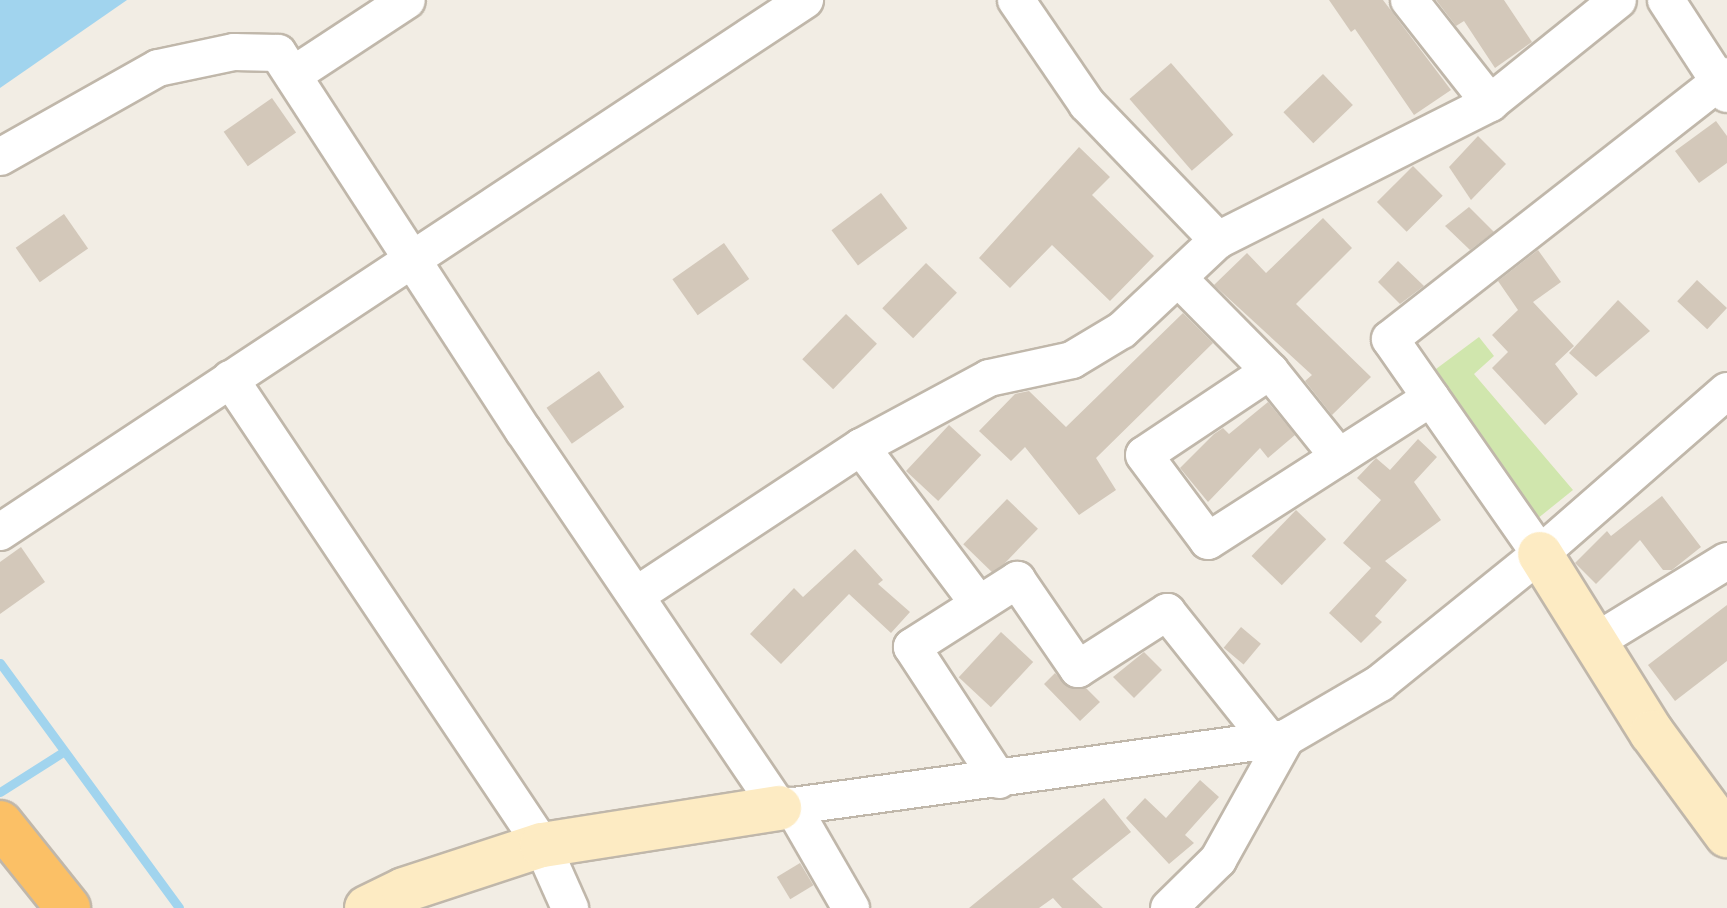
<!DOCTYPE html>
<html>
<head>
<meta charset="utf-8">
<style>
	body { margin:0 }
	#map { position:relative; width:1727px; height:908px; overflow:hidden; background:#f2ede4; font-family:"Asap Condensed",sans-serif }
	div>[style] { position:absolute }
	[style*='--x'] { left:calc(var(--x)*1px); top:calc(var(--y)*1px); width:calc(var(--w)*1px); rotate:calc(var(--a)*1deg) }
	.green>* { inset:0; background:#d0e6ad }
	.water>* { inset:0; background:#a1d4ee }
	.stream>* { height:9px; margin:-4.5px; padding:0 4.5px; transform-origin:4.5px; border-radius:4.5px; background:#a1d4ee }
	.building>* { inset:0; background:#d3c8ba; transform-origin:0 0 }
	.roads { filter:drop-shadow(2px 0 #c0b7aa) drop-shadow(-2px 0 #c0b7aa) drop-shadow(0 2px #c0b7aa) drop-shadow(0 -2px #c0b7aa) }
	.street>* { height:36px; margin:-18px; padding:0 18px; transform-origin:18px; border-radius:18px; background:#fff }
	.secondary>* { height:44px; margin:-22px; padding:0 22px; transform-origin:22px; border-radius:22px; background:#fdebc3 }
	.highway>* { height:44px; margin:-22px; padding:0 22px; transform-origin:22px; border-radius:22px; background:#fbc066 }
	span { translate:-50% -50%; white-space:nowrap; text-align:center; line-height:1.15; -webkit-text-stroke:7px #fff; paint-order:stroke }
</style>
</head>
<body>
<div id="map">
	<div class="green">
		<i style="clip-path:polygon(1479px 337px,1494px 356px,1474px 374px,1573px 490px,1537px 519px,1436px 369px)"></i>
	</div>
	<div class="water">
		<i style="clip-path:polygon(0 0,127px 0,0 88px)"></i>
	</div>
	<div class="stream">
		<i style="--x:0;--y:663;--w:303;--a:53.8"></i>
		<i style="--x:0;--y:792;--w:75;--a:-32.4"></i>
	</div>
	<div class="building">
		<i style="clip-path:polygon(1329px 0,1383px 0,1451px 90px,1414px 115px,1355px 29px,1351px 32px)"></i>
		<i style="clip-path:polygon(1436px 0,1504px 0,1532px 42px,1495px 68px,1464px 21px,1456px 26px)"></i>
		<i style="left:1171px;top:63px;width:95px;height:55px;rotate:49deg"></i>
		<i style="left:1323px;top:74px;width:43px;height:55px;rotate:46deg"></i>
		<i style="left:272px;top:98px;width:42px;height:59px;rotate:55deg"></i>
		<i style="clip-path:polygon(1716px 121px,1727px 136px,1727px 163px,1699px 183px,1675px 151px)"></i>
		<i style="clip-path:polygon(1478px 136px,1506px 164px,1471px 200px,1449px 167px)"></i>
		<i style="clip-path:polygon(1079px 147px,1110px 177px,1092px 195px,1154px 256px,1110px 301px,1052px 245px,1010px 288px,979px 258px)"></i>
		<i style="left:1413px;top:166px;width:42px;height:51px;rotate:45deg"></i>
		<i style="left:881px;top:193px;width:44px;height:62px;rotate:53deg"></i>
		<i style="clip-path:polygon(1469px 207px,1494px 232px,1470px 250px,1445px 226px)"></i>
		<i style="left:64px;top:214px;width:42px;height:59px;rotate:55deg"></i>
		<i style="clip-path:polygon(1323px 218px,1352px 248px,1296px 304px,1371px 377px,1332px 415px,1305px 381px,1312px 375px,1214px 285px,1247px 253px,1266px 273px)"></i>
		<i style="left:724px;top:243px;width:44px;height:63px;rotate:55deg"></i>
		<i style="clip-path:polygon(1538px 250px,1561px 282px,1533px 302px,1574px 346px,1555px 364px,1578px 394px,1545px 425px,1492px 368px,1508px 352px,1492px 335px,1518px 310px,1498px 281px)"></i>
		<i style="clip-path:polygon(1398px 261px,1424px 286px,1400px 304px,1378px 282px)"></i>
		<i style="left:926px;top:263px;width:43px;height:63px;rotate:44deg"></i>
		<i style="left:1697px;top:280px;width:41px;height:29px;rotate:43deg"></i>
		<i style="clip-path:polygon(1618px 300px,1650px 331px,1596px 377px,1569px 353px)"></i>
		<i style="clip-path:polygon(1183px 313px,1213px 343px,1096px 458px,1116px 490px,1079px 515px,1025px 447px,1011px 461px,979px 431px,1015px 394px,1029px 391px,1066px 427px)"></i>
		<i style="left:846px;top:314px;width:43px;height:63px;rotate:44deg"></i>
		<i style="left:599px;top:371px;width:44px;height:64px;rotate:55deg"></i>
		<i style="clip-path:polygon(1268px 402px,1295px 435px,1268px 458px,1260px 448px,1208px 502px,1180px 468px,1214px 434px,1223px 428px,1229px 434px)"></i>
		<i style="left:949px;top:425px;width:44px;height:63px;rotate:43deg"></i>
		<i style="clip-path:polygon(1418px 439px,1437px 457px,1414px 482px,1441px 520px,1385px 561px,1407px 580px,1375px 616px,1382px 622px,1361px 643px,1329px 613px,1371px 568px,1343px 543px,1381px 500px,1357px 478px,1376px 458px,1390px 470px)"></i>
		<i style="clip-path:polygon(1662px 496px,1701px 547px,1672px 570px,1663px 570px,1640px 540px,1596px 584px,1575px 563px,1607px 531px,1611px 536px)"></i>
		<i style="left:1007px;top:499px;width:43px;height:63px;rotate:44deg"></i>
		<i style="left:1296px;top:510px;width:42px;height:64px;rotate:44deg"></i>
		<i style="clip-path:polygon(21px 547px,45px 582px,0 614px,0 562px)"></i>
		<i style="clip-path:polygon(855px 549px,883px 580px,878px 584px,910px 612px,891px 633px,849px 594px,781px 664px,750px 634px,794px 588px,803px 597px)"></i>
		<i style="clip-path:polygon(1727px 605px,1727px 661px,1675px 701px,1648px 665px)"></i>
		<i style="left:1241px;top:627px;width:26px;height:27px;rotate:40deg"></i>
		<i style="left:1001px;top:632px;width:44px;height:62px;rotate:43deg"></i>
		<i style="clip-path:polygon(1144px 652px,1162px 670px,1134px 698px,1113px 677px)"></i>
		<i style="clip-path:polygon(1055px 673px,1068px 687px,1086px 688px,1100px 702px,1080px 721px,1044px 684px)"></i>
		<i style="clip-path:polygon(1200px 780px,1219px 797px,1185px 835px,1194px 843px,1169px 864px,1126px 818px,1145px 798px,1166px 818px)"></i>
		<i style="clip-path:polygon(1104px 798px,1131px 832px,1072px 879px,1103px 908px,1062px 908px,1053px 898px,1039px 908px,969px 908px)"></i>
		<i style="left:800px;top:863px;width:26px;height:27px;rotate:59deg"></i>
	</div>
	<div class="roads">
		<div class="street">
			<i style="--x:1016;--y:0;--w:126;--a:55.7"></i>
			<i style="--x:1087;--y:104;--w:189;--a:46.1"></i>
			<i style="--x:1409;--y:0;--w:131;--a:51.8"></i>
			<i style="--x:1666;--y:0;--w:112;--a:57"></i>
			<i style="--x:293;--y:75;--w:136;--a:-33.3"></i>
			<i style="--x:0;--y:157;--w:181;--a:-29.4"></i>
			<i style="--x:158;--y:68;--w:78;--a:-11.9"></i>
			<i style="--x:234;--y:52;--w:44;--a:1.3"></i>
			<i style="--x:278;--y:53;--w:450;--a:57"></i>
			<i style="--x:523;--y:430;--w:457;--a:55.9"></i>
			<i style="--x:779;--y:808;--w:512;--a:-7.86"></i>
			<i style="--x:1286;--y:738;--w:109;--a:-30.3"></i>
			<i style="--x:1380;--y:683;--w:206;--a:-38.9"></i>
			<i style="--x:1540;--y:554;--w:248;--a:-41.1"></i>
			<i style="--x:1178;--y:278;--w:131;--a:45.3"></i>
			<i style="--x:1270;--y:371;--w:110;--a:51.3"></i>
			<i style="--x:1270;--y:371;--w:151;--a:146.3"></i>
			<i style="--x:1144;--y:455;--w:107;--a:53.3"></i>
			<i style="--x:1208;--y:541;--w:265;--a:-32.7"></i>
			<i style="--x:230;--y:379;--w:561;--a:56.2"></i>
			<i style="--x:542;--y:845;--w:69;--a:66"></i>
			<i style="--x:861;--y:447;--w:196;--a:53.1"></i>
			<i style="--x:0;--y:532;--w:965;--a:-33.46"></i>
			<i style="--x:1540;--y:554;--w:262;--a:-124.9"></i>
			<i style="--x:1390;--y:339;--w:427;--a:-38"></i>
			<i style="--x:638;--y:594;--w:267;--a:-33.4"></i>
			<i style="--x:861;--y:447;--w:145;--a:-28.3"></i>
			<i style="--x:989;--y:378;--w:85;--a:-12.2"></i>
			<i style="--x:1072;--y:360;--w:58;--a:-31"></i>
			<i style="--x:1122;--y:330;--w:132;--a:-43.2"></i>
			<i style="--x:1218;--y:240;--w:305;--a:-26.7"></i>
			<i style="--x:1490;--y:103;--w:164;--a:-38.8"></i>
			<i style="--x:1593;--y:643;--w:157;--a:-31.5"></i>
			<i style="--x:999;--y:780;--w:159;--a:-123.2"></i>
			<i style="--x:912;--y:647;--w:125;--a:-32.5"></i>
			<i style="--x:1017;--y:580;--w:108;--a:55.6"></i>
			<i style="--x:1078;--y:669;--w:106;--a:-32.6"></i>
			<i style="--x:1167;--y:612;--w:164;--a:51.4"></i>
			<i style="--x:792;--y:806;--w:118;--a:60"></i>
			<i style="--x:1169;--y:908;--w:69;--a:-44.4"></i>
			<i style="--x:1218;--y:860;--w:140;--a:-60.9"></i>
		</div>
		<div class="secondary">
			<i style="--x:1540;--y:554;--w:211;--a:58"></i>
			<i style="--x:1652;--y:733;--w:127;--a:53.7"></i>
			<i style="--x:367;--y:908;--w:41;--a:-25.9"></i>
			<i style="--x:404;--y:890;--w:145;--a:-18.1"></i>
			<i style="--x:542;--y:845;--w:240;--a:-8.9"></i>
		</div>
		<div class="highway">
			<i style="--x:0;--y:823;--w:109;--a:51.3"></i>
		</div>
	</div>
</div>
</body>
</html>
